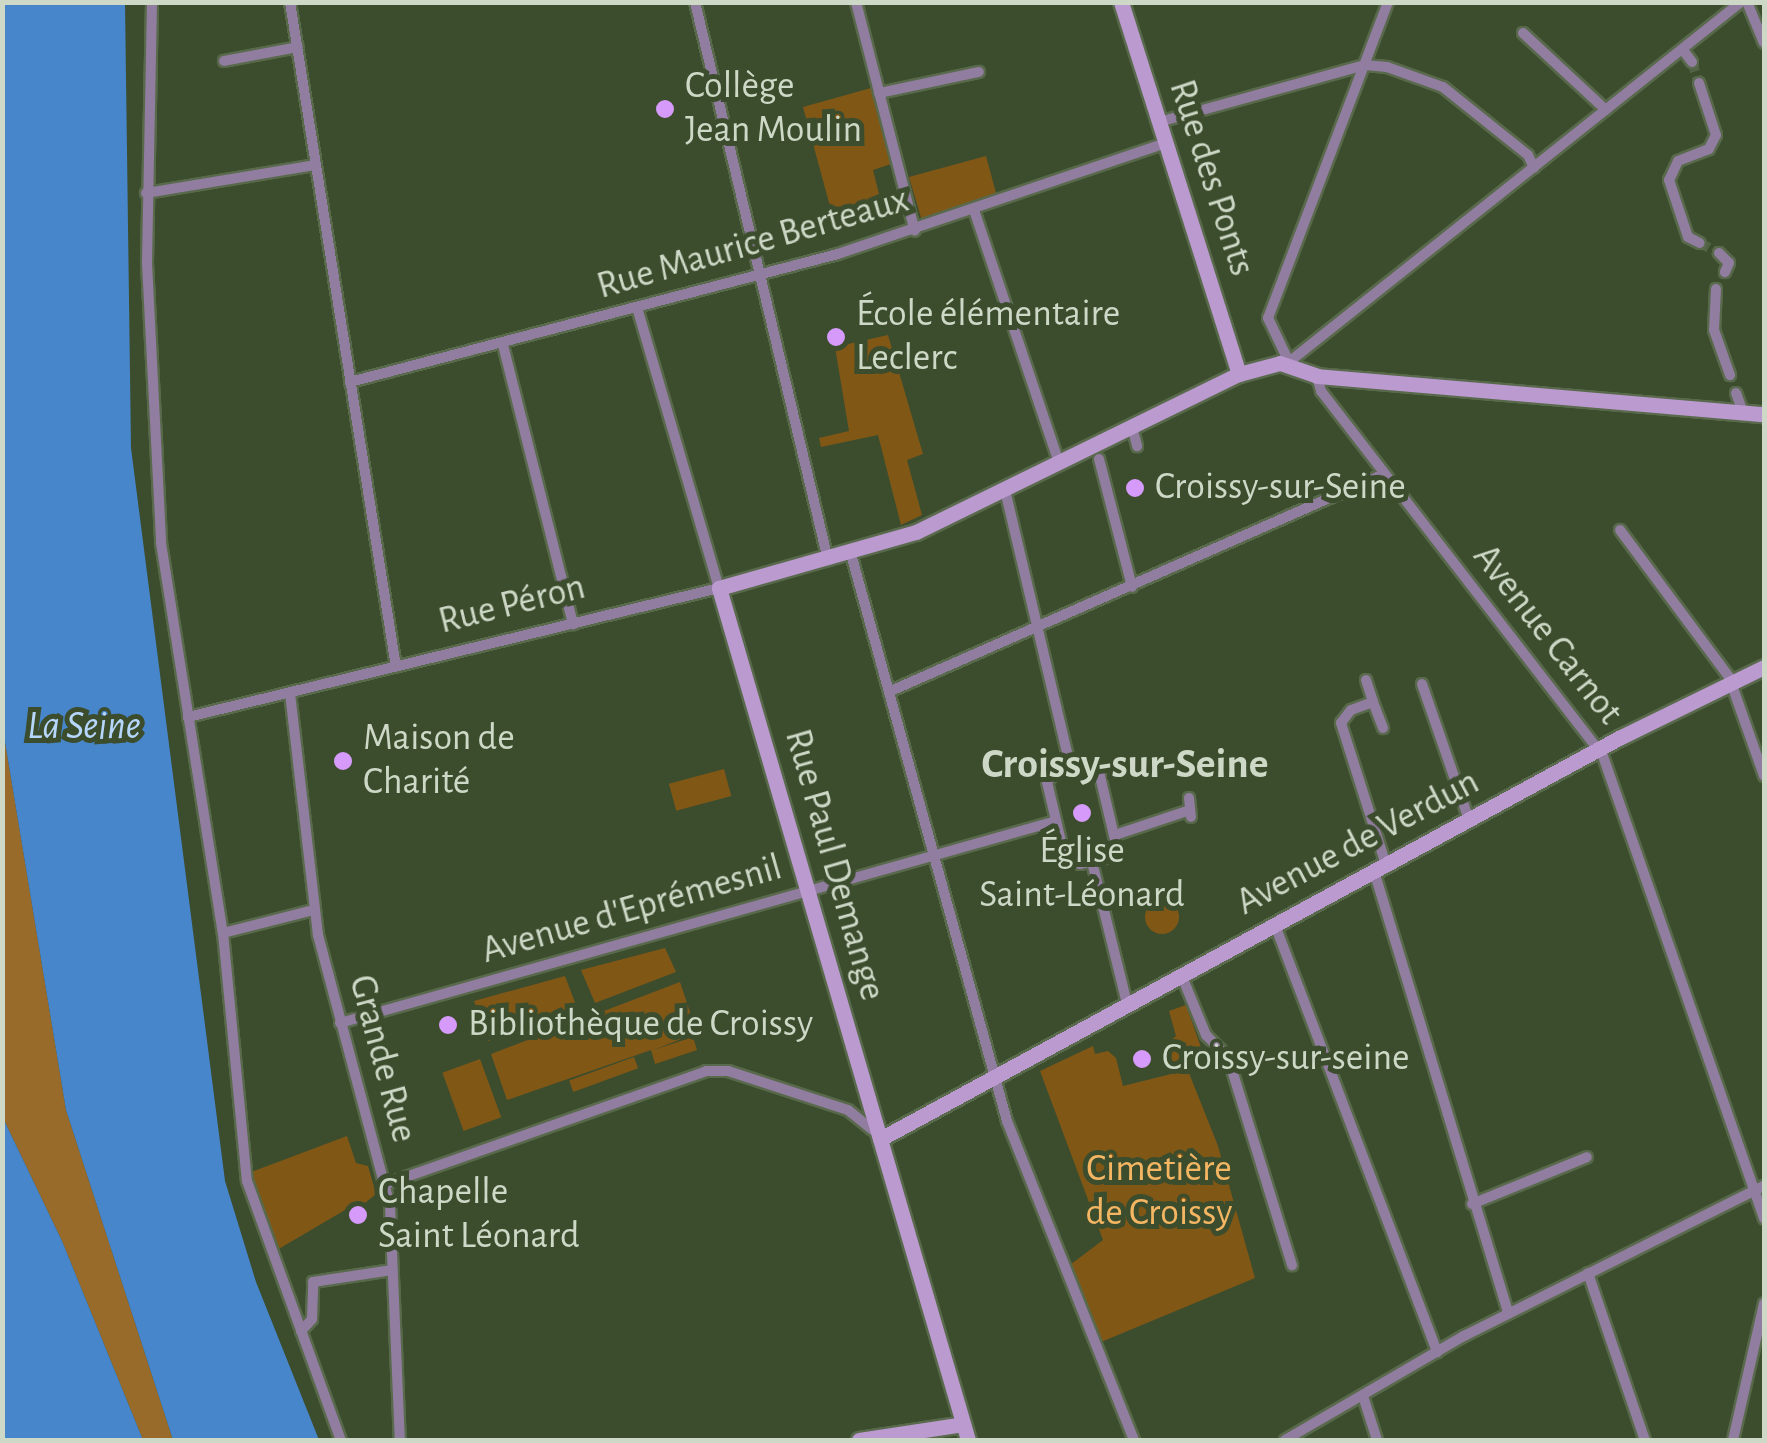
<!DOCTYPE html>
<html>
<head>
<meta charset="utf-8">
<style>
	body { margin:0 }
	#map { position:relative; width:1767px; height:1443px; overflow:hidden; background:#3c4d2e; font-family:"Alegreya Sans",sans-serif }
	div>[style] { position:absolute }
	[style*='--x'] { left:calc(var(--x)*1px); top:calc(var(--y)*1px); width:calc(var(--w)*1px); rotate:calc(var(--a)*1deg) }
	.green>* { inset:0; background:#815716; transform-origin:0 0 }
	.round { border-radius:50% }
	.forest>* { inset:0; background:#996b2b }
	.water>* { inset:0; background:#4786cb }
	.street-tunnel>* { height:10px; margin-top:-5px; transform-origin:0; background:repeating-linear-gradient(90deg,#526245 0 10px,transparent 0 15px) }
	.roads { filter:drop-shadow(2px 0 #59694c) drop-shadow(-2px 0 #59694c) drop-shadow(0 2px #59694c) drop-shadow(0 -2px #59694c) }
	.street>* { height:10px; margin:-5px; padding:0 5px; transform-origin:5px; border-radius:5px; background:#917d9f }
	.secondary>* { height:15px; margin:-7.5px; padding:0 7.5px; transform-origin:7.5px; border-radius:7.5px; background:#bb9acf }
	.dots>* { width:28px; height:28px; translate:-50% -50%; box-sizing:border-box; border:5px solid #3c4d2e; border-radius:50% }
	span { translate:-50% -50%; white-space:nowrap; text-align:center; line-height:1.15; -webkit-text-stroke:10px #3c4d2e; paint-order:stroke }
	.poi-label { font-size:38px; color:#ced8c6 }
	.left { translate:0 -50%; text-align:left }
	.street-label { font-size:38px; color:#ced8c6 }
	.park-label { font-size:38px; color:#f4b663 }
	.water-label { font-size:40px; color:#b6d6fb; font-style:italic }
	.quarter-label { font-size:42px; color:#ced8c6; font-weight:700 }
	.frame { position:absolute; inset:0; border:5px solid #ced8c6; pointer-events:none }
</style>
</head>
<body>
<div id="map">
	<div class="green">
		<i style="clip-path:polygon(871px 88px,891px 164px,873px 170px,879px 194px,871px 200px,831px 210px,803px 107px)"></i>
		<i style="clip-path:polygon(986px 156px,996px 193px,922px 221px,909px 177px)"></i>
		<i style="clip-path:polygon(888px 335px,923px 454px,907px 460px,922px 515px,901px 525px,878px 435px,821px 447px,819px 438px,849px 431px,835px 347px)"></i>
		<i style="left:724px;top:769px;width:28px;height:57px;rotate:75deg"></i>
		<i class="round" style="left:1145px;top:900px;width:34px;height:34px"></i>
		<i style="clip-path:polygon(665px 948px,676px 972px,595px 1003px,581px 970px)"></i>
		<i style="clip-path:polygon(565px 976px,577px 1008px,488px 1041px,474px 1001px)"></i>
		<i style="clip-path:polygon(680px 982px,697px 1033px,653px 1050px,693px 1037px,697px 1050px,655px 1064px,651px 1050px,507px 1100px,491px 1054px)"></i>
		<i style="clip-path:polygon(1186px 1005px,1202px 1050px,1182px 1055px,1183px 1064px,1206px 1061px,1187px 1068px,1218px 1146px,1255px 1278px,1101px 1342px,1070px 1265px,1103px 1240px,1040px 1071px,1093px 1046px,1095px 1054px,1108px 1051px,1116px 1058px,1123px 1086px,1171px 1074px,1164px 1046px,1176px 1036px,1169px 1011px)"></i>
		<i style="left:634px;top:1057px;width:12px;height:69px;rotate:70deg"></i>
		<i style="left:480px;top:1059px;width:62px;height:40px;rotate:70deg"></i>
		<i style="clip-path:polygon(347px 1136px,356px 1163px,368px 1166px,376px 1194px,349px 1216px,345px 1210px,277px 1250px,251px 1172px)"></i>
	</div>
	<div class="forest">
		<i style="clip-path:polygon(3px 730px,66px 1110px,173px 1440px,143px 1440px,62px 1241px,3px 1118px)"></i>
	</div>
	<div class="water">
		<i style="clip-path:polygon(2px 3px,125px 3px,131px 448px,225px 1181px,256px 1282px,319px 1440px,173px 1440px,66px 1110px,3px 730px)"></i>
		<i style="clip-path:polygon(3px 1118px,62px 1241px,143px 1440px,3px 1440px)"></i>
	</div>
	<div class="street-tunnel">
		<i style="--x:1692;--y:62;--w:22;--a:72"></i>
		<i style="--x:1700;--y:243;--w:21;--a:28"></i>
	</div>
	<div class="roads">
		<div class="street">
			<i style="--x:152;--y:2;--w:261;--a:91.1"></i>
			<i style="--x:147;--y:263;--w:280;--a:87.1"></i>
			<i style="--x:161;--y:543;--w:395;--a:81"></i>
			<i style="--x:223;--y:933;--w:249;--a:84.5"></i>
			<i style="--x:247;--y:1181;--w:276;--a:70.1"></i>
			<i style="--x:290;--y:2;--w:673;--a:80.94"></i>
			<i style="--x:695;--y:2;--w:574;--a:76.59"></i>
			<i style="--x:856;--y:2;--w:236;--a:75.6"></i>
			<i style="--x:1747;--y:2;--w:44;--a:67.5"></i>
			<i style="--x:1523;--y:33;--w:113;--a:42.9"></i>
			<i style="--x:1683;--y:50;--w:15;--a:53"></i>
			<i style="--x:224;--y:61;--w:75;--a:-10.7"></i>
			<i style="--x:1699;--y:83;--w:55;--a:71.9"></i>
			<i style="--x:1716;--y:135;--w:16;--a:117"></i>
			<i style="--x:1709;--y:149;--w:33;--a:159"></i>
			<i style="--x:1678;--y:161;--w:21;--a:115"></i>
			<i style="--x:1669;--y:180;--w:60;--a:71.6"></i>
			<i style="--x:1688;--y:237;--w:13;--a:27"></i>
			<i style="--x:879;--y:93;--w:102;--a:-11.9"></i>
			<i style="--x:1159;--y:122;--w:214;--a:-15.5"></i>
			<i style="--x:1365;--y:65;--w:22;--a:5"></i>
			<i style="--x:1387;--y:67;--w:59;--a:19.7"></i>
			<i style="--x:1443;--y:87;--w:109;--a:38.7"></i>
			<i style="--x:1528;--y:155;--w:14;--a:65"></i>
			<i style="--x:146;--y:193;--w:172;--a:-9.4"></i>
			<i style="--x:974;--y:210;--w:267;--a:71.4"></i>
			<i style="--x:1719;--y:253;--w:14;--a:45"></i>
			<i style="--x:1729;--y:263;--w:10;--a:114"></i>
			<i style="--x:1716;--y:289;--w:41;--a:92.8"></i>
			<i style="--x:1714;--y:330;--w:48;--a:70.4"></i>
			<i style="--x:503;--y:345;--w:288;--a:75.9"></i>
			<i style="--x:1289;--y:362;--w:578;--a:-38.54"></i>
			<i style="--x:1289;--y:362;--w:49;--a:-115.5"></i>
			<i style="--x:1268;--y:318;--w:338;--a:-69.2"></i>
			<i style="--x:1317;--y:376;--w:16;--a:75"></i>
			<i style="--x:1321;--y:391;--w:461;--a:52.3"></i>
			<i style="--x:1603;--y:756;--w:490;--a:70.8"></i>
			<i style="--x:350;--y:382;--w:505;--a:-14.7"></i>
			<i style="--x:838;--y:254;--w:345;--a:-18.7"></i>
			<i style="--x:1736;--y:393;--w:20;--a:70"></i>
			<i style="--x:1132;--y:427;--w:20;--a:75"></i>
			<i style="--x:1099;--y:459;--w:132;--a:75.5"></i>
			<i style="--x:1005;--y:490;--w:283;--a:76.7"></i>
			<i style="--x:1620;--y:530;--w:183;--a:53.4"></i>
			<i style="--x:1729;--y:677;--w:105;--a:70.5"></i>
			<i style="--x:851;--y:554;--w:588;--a:74.62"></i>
			<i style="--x:1007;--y:1121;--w:343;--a:68.3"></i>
			<i style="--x:1366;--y:680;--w:23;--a:72"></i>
			<i style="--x:1373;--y:702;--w:23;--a:160"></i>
			<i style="--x:1351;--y:710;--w:16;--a:128"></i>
			<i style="--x:1341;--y:723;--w:149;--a:72.4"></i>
			<i style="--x:1422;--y:684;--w:144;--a:70.9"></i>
			<i style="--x:893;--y:690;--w:536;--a:-23.75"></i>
			<i style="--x:290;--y:693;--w:244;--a:83.4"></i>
			<i style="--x:318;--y:935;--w:279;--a:75.1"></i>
			<i style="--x:390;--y:1205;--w:235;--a:87.6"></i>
			<i style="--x:1373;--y:702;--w:28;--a:69"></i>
			<i style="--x:188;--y:717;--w:546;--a:-13.65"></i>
			<i style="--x:719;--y:588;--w:292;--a:-106.3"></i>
			<i style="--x:1088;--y:763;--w:18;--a:47"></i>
			<i style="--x:1100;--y:776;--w:70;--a:76.8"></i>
			<i style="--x:1116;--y:844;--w:17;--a:126"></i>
			<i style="--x:1106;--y:858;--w:27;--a:167"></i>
			<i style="--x:1080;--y:864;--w:19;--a:-148"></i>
			<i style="--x:1064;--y:854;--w:74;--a:-103.3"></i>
			<i style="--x:1047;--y:782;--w:18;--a:-49"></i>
			<i style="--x:1059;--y:768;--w:29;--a:-10"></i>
			<i style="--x:1189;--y:798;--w:19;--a:84"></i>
			<i style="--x:1115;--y:835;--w:76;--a:-18.4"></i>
			<i style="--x:1092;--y:862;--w:145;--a:76.1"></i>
			<i style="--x:1374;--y:871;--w:462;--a:73.1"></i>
			<i style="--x:1275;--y:925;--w:457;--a:69.2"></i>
			<i style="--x:223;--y:933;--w:93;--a:-14.3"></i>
			<i style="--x:1181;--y:974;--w:66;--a:67.7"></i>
			<i style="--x:1206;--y:1035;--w:31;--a:45"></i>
			<i style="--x:1228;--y:1057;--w:218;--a:72.9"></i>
			<i style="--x:340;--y:1023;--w:744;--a:-15.75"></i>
			<i style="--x:386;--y:1184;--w:339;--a:-19.4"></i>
			<i style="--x:706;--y:1071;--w:22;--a:0"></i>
			<i style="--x:728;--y:1071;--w:126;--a:18"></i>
			<i style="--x:848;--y:1110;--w:32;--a:39"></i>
			<i style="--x:1472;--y:1204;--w:124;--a:-22.2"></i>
			<i style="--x:1588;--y:1273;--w:176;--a:71.2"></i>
			<i style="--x:301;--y:1331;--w:16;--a:-47"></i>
			<i style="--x:312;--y:1319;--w:37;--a:-88"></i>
			<i style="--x:313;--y:1282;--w:80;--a:-8.6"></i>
			<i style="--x:1363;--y:1396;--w:46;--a:72.3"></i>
			<i style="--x:1285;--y:1440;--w:207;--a:-30.2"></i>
			<i style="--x:1464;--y:1336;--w:335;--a:-26.6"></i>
			<i style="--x:1733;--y:1440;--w:140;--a:-77.2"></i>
		</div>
		<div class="secondary">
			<i style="--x:1121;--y:2;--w:390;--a:72.4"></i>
			<i style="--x:880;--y:1139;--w:841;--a:-28.49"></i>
			<i style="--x:1619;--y:738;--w:161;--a:-26.1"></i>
			<i style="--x:859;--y:1440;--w:105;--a:-8.7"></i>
			<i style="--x:968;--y:1440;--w:888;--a:-106.29"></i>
			<i style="--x:719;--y:588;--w:205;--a:-15.9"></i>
			<i style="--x:916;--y:532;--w:360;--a:-26.1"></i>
			<i style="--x:1239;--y:374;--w:42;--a:-15"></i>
			<i style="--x:1280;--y:363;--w:39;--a:19"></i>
			<i style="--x:1317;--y:376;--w:449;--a:4.9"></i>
		</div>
	</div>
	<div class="dots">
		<i style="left:665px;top:109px;background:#d69bfa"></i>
		<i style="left:836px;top:337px;background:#d69bfa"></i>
		<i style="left:1135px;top:488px;background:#d69bfa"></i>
		<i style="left:343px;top:761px;background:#d69bfa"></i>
		<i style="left:1082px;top:813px;background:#d69bfa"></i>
		<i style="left:448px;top:1025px;background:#d69bfa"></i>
		<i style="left:1142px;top:1059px;background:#d69bfa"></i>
		<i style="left:358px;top:1215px;background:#d69bfa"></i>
	</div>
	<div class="poi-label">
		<span class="left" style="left:685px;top:109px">Collège<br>Jean Moulin</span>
		<span class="left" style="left:856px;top:337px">École élémentaire<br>Leclerc</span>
		<span class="left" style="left:1155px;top:488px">Croissy-sur-Seine</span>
		<span class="left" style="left:363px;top:761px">Maison de<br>Charité</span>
		<span style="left:1082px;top:874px">Église<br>Saint-Léonard</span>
		<span class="left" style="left:468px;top:1025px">Bibliothèque de Croissy</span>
		<span class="left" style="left:1162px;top:1059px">Croissy-sur-seine</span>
		<span class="left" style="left:378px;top:1215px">Chapelle<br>Saint Léonard</span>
	</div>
	<div class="street-label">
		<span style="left:1211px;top:178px;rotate:72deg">Rue des Ponts</span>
		<span style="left:753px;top:244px;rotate:-16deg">Rue Maurice Berteaux</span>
		<span style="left:512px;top:605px;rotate:-14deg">Rue Péron</span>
		<span style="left:1547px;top:635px;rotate:52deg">Avenue Carnot</span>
		<span style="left:1358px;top:843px;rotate:-28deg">Avenue de Verdun</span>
		<span style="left:834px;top:865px;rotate:74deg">Rue Paul Demange</span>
		<span style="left:632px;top:910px;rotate:-16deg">Avenue d'Eprémesnil</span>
		<span style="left:382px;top:1059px;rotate:75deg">Grande Rue</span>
	</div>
	<div class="park-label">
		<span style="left:1159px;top:1192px">Cimetière<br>de Croissy</span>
	</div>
	<div class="water-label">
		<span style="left:84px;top:726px">La Seine</span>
	</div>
	<div class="quarter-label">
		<span style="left:1125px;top:764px">Croissy-sur-Seine</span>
	</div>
	<div class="frame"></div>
</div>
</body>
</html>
